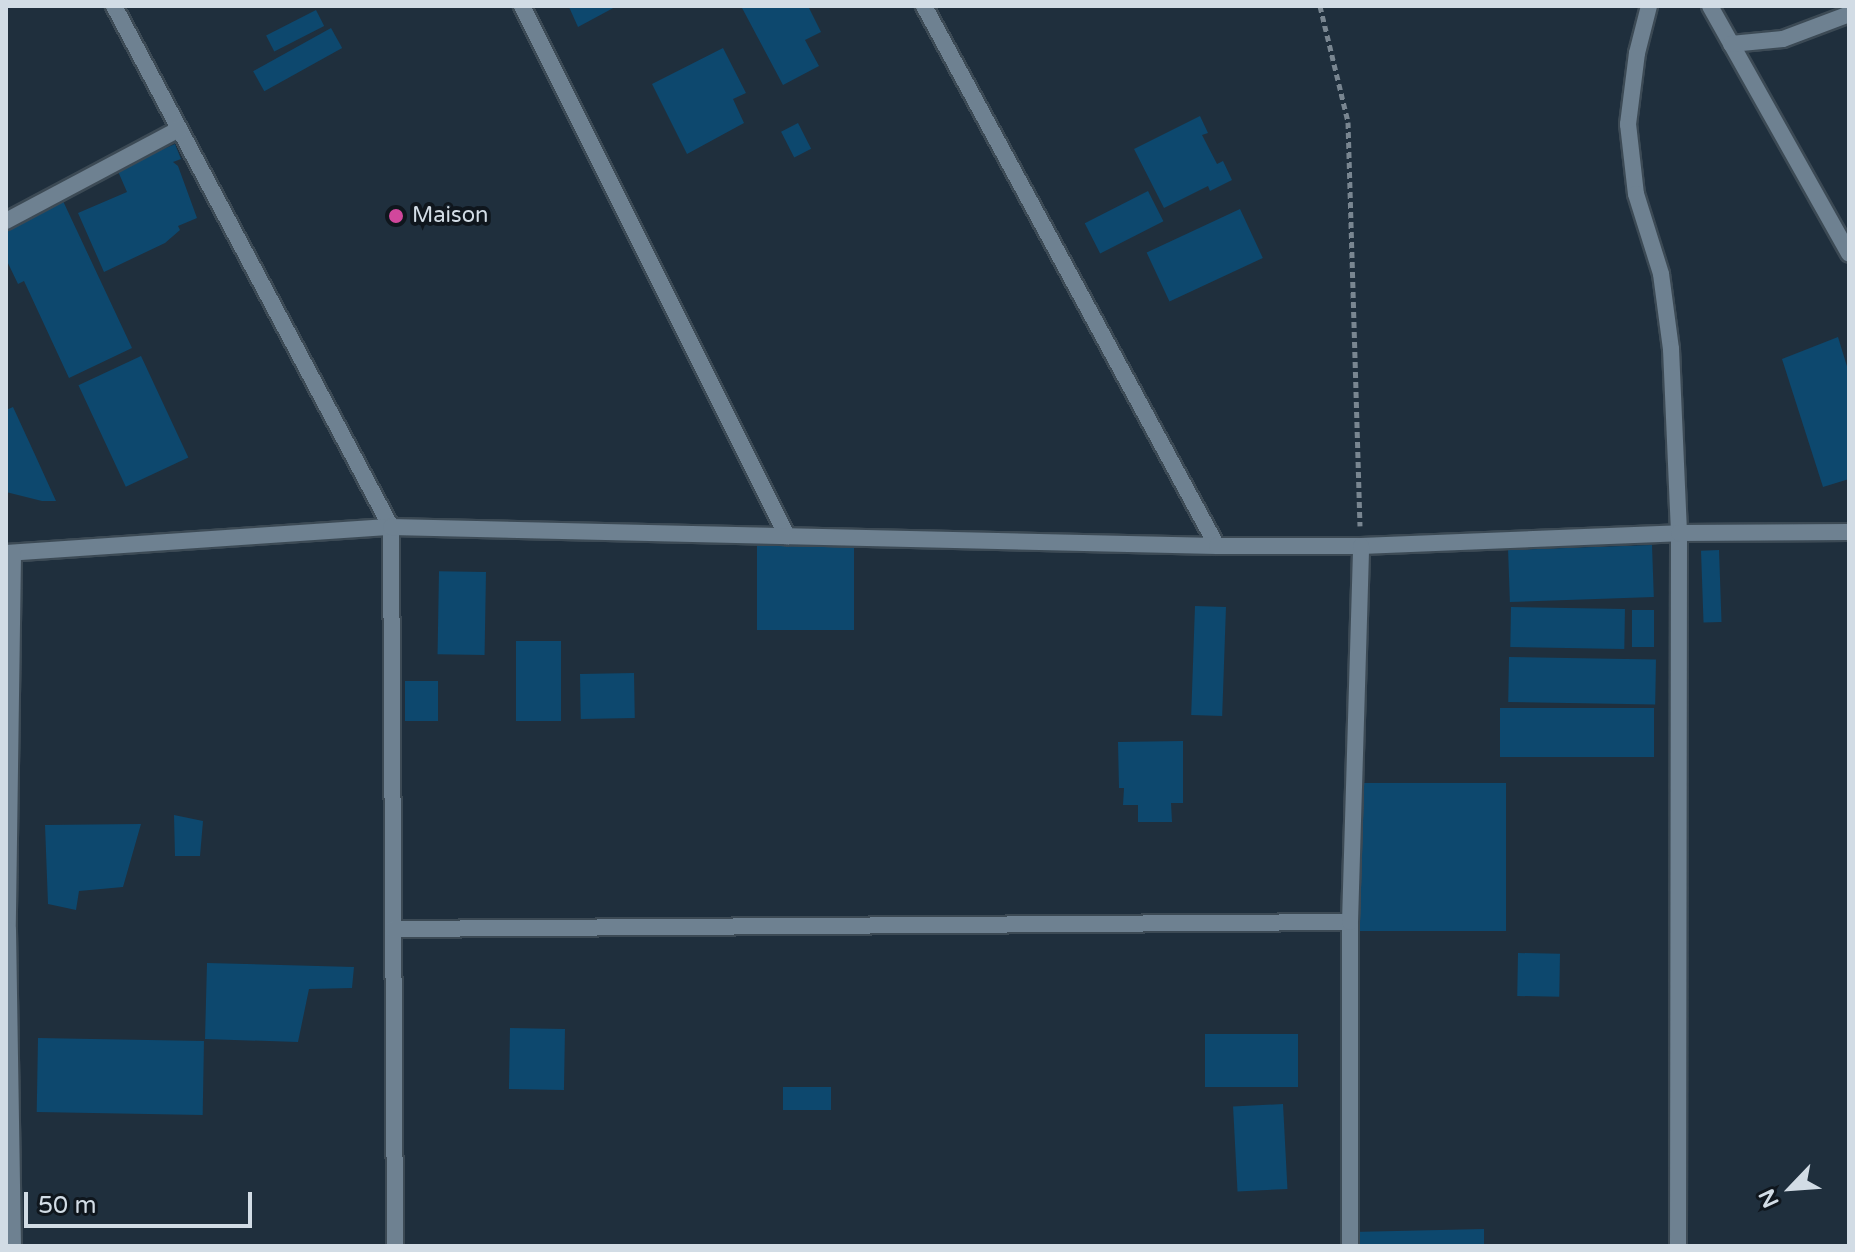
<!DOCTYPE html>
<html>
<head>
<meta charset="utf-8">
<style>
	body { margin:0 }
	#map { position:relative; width:1855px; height:1252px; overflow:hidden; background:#1f2f3d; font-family:"Varela Round",sans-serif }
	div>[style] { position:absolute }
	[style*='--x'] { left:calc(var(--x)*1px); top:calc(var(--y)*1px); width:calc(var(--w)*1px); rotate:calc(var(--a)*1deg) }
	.building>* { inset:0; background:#0d486e; transform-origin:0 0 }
	.path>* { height:5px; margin-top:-2.5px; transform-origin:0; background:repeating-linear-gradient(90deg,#798691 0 6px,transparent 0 10px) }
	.roads { filter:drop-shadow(2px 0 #3c4a55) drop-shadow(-2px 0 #3c4a55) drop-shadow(0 2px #3c4a55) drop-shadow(0 -2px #3c4a55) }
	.minor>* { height:16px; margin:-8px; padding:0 8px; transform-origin:8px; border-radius:8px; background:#6e8191 }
	.dots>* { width:22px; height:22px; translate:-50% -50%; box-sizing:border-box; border:4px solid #0f161d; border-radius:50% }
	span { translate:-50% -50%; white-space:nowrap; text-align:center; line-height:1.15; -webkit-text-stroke:8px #0f161d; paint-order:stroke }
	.poi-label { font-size:22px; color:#d2dce5 }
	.left { translate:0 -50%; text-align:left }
	.frame { position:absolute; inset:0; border:8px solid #d2dce5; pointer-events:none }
	.north { position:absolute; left:1751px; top:1148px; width:80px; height:80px; -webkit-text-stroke:6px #0f161d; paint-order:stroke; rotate:245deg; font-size:22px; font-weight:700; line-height:32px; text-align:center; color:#d2dce5 }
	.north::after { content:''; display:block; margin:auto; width:28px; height:36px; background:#d2dce5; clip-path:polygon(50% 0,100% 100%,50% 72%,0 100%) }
	.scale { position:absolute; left:24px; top:1192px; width:228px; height:36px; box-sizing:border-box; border:4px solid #d2dce5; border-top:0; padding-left:10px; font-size:24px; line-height:28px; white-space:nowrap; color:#d2dce5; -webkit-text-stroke:6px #0f161d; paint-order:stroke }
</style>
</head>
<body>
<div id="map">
	<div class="building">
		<i style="clip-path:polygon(572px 6px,617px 6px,578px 27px,569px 7px)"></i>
		<i style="clip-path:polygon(741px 6px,808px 6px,821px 32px,805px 40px,819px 66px,783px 85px)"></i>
		<i style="left:316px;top:10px;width:18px;height:56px;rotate:63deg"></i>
		<i style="left:331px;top:28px;width:23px;height:89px;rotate:61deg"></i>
		<i style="clip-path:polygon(723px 48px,746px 93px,733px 99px,744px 123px,687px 154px,652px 84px)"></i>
		<i style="clip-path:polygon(1200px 116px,1208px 133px,1202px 135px,1217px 164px,1223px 161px,1232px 180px,1210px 191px,1208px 186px,1164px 208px,1134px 149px)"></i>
		<i style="left:798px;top:123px;width:29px;height:19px;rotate:63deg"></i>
		<i style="clip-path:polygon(175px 144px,181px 159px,173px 162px,178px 166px,197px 218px,178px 226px,180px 230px,165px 243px,104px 272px,78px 213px,127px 192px,117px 169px)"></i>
		<i style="left:1148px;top:191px;width:34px;height:71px;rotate:63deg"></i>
		<i style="clip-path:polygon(63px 201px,132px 348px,69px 378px,24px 281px,18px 284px,6px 259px,6px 227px)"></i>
		<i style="left:1240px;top:209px;width:54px;height:103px;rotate:65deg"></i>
		<i style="clip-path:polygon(1838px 337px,1849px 373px,1849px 479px,1823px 487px,1782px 359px)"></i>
		<i style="left:141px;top:356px;width:112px;height:69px;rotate:65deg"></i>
		<i style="clip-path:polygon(13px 407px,36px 457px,56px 501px,42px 501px,6px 492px,6px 410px)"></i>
		<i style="left:854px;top:545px;width:85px;height:97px;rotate:90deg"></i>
		<i style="left:1652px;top:545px;width:52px;height:144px;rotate:88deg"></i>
		<i style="left:1719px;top:550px;width:72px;height:18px;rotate:88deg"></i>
		<i style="left:486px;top:572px;width:83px;height:47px;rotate:91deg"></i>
		<i style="left:1195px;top:606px;width:31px;height:109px;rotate:2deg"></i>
		<i style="left:1511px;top:607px;width:114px;height:40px;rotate:1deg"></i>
		<i style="left:1632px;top:610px;width:22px;height:37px"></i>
		<i style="left:516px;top:641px;width:45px;height:80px"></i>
		<i style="left:1509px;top:657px;width:147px;height:45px;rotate:1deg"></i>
		<i style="left:634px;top:673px;width:45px;height:54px;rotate:89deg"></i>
		<i style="left:405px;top:681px;width:33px;height:40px"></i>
		<i style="left:1654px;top:708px;width:49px;height:154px;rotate:90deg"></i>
		<i style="clip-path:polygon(1183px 741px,1183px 803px,1171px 803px,1172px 822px,1138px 822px,1138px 805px,1123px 805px,1124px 788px,1119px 788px,1118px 742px)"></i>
		<i style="left:1355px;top:783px;width:151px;height:148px"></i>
		<i style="clip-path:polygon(174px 815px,203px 821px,200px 856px,175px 856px)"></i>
		<i style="clip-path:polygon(141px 824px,123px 887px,79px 891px,76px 910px,48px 904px,45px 825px)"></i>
		<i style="left:1518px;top:953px;width:42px;height:43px;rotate:1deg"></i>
		<i style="clip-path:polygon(207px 963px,354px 967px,352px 988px,309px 989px,298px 1042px,205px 1039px)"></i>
		<i style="left:510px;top:1028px;width:55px;height:61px;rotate:1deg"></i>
		<i style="left:1298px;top:1034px;width:53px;height:93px;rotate:90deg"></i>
		<i style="left:38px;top:1038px;width:166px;height:74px;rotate:1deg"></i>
		<i style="left:783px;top:1087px;width:48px;height:23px"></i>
		<i style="left:1283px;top:1104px;width:85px;height:50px;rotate:87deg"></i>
		<i style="clip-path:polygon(1484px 1229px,1484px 1246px,1353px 1246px,1352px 1232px)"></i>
	</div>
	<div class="path">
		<i style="--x:1320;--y:6;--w:119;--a:76.4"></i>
		<i style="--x:1348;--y:122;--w:404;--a:88.3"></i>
	</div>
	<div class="roads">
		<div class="minor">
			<i style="--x:114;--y:6;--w:590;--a:62"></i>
			<i style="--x:391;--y:527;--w:719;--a:89.68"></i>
			<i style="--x:522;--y:6;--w:593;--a:63.43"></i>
			<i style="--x:924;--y:6;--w:614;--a:61.52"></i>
			<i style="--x:1649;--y:6;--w:49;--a:104.3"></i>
			<i style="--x:1637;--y:53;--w:72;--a:97.2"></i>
			<i style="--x:1628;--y:124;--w:70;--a:83.5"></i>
			<i style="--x:1636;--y:194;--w:84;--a:72.6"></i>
			<i style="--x:1661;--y:274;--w:76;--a:82.4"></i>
			<i style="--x:1671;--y:349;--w:184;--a:87.5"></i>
			<i style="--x:1679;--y:533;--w:713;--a:90.08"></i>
			<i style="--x:1710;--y:6;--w:284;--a:60.7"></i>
			<i style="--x:1731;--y:44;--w:52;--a:-5.5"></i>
			<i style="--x:1783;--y:39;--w:71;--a:-20.7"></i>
			<i style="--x:6;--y:221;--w:196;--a:-28"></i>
			<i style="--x:6;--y:553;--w:386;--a:-3.9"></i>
			<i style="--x:391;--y:527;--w:826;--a:1.32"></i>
			<i style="--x:1217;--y:546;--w:144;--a:0"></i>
			<i style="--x:1361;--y:546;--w:318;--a:-2.3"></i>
			<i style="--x:1679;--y:533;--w:170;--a:-0.3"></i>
			<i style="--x:13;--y:553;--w:377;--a:90.8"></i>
			<i style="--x:8;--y:930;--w:316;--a:89.1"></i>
			<i style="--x:393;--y:929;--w:957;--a:-0.42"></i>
			<i style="--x:1350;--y:1246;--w:324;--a:-90"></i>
			<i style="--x:1350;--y:922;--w:376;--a:-88.3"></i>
		</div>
	</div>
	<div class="dots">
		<i style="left:396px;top:216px;background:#d1479c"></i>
	</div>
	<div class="poi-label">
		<span class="left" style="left:412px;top:216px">Maison</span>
	</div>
	<div class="frame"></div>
	<div class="north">N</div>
	<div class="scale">50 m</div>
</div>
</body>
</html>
